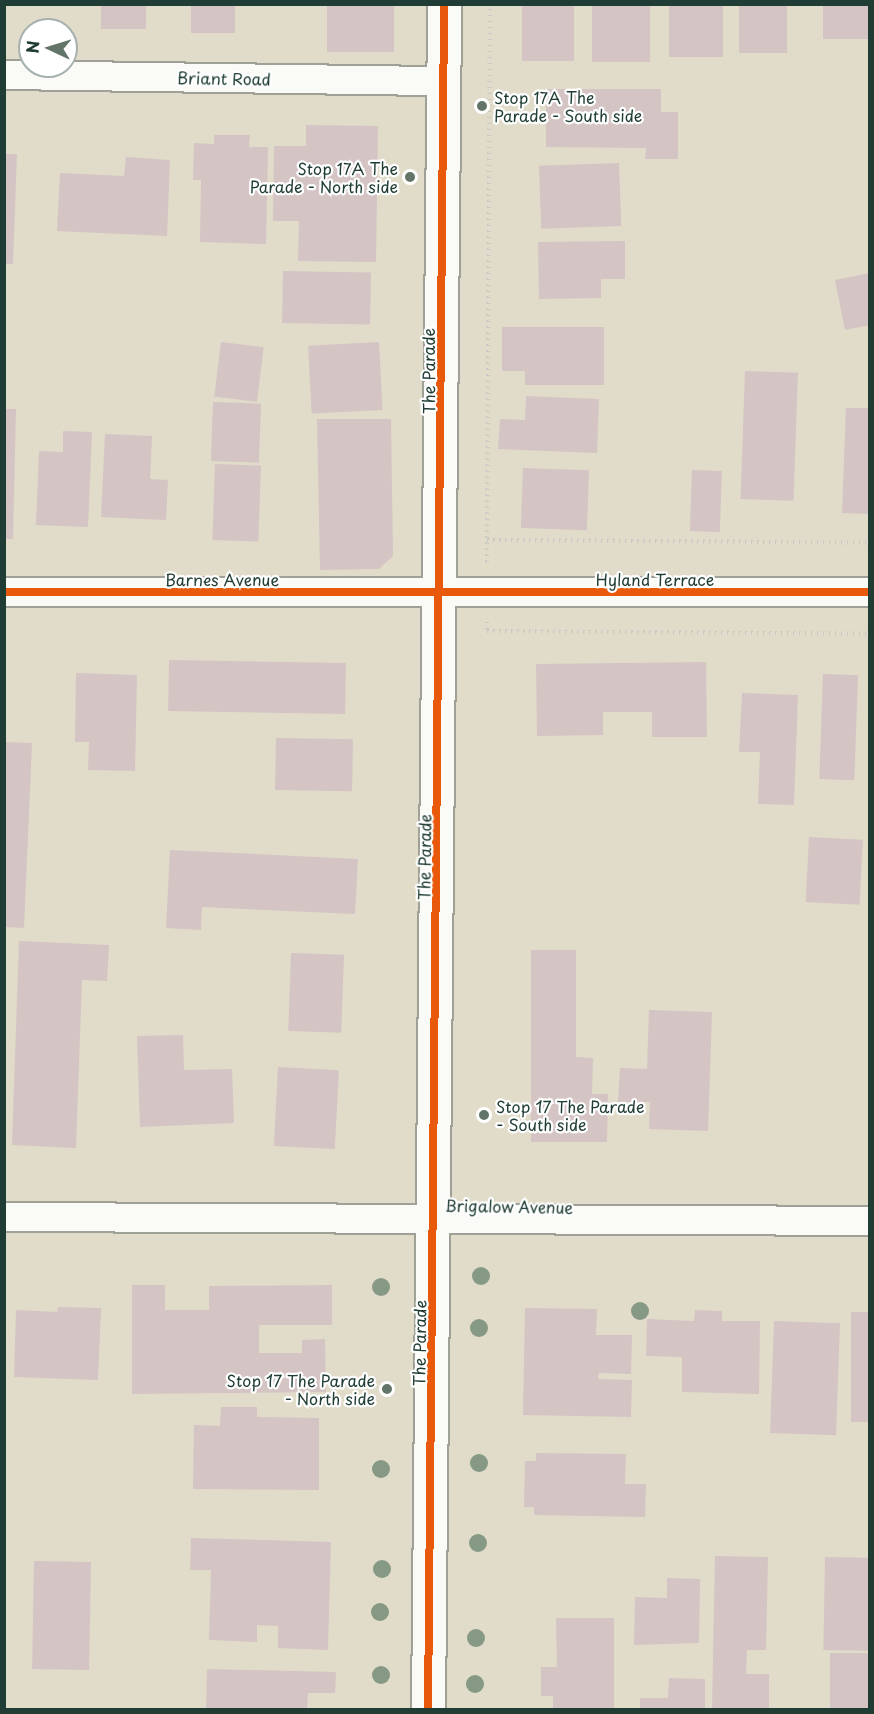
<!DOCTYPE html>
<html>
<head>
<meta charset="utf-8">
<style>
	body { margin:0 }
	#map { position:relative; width:874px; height:1714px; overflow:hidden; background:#e1dcca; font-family:"Playpen Sans",sans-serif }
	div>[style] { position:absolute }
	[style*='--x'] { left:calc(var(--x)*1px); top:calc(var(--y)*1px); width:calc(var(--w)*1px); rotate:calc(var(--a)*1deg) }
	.building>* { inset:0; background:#d4c4c4; transform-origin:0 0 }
	.path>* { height:4px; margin-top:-2px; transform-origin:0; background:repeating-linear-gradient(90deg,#c8c9c5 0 1.5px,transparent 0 6px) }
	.roads { filter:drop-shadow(2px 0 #a0a196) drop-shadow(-2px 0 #a0a196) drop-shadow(0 2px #a0a196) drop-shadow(0 -2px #a0a196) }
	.minor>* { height:28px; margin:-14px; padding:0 14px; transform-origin:14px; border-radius:14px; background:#fafaf7 }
	.secondary>* { height:33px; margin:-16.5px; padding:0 16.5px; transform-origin:16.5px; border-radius:16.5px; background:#fafaf7 }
	.cycleway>* { height:8px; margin:-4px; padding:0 4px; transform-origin:4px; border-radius:4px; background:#e8590c }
	.trees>* { width:18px; height:18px; margin:-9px; border-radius:50%; background:#869984 }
	.dots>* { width:16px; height:16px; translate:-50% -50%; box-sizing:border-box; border:3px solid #fff; border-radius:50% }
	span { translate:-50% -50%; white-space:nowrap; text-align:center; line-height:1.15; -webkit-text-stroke:4.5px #fff; paint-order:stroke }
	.street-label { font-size:16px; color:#1f3d34 }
	.poi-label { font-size:16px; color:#1f3d34 }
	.left { translate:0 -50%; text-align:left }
	.right { translate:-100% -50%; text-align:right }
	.frame { position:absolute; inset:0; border:6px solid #1f3d34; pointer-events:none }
	.north { position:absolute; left:18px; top:18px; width:60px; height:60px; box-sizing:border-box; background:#fff; border:2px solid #a5b1ae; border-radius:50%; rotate:274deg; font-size:16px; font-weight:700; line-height:24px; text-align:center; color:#1f3d34 }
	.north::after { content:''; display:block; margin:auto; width:21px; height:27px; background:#637568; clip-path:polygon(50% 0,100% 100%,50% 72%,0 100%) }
</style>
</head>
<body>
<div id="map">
	<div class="building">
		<i style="left:101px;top:4px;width:45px;height:25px"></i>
		<i style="left:191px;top:4px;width:44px;height:29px"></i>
		<i style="left:327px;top:4px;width:67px;height:48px"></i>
		<i style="left:522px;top:4px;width:52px;height:57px"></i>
		<i style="left:592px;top:4px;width:58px;height:58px"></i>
		<i style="left:669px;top:4px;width:54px;height:53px"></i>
		<i style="left:739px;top:4px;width:48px;height:49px"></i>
		<i style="left:823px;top:4px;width:47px;height:35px"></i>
		<i style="clip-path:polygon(546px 89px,661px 89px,661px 112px,678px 112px,678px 159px,645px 159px,646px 148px,546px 147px)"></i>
		<i style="clip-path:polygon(306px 125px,378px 126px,376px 262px,298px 261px,299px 221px,273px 221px,274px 146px,306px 146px)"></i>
		<i style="clip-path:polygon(214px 135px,250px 135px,249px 147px,268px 147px,266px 244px,200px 242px,201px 180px,193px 180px,194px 143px,214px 144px)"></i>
		<i style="clip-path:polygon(4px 154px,17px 154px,13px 264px,4px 264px)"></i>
		<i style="clip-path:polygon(126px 157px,170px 160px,167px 236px,57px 231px,60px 173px,124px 176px)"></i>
		<i style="left:619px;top:163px;width:63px;height:80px;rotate:88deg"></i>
		<i style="clip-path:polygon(625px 241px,625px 279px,601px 279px,601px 298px,539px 299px,538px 242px)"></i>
		<i style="left:283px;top:271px;width:88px;height:52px;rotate:1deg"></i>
		<i style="clip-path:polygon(870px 273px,870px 325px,845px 330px,835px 280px)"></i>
		<i style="clip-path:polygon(502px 327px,604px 327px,604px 385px,525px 385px,525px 371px,502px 371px)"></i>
		<i style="left:221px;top:342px;width:43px;height:55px;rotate:7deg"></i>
		<i style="left:379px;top:342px;width:68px;height:71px;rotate:87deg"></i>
		<i style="left:745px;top:371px;width:53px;height:128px;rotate:2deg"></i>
		<i style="clip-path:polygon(526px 396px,599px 399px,597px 453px,498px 449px,500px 419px,525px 420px)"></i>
		<i style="left:213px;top:402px;width:48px;height:59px;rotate:2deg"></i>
		<i style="clip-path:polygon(846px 408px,870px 408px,870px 514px,842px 513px)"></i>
		<i style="clip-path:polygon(4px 409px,16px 409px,13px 539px,4px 539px)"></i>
		<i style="clip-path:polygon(317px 419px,391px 419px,393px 556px,379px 569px,320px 570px)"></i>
		<i style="clip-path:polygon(63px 431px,92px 432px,88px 527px,36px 525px,39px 451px,63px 452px)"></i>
		<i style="clip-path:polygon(105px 434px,152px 436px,150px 479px,168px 480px,166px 520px,101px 517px)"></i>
		<i style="left:215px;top:464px;width:46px;height:76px;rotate:2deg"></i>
		<i style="left:523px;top:468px;width:66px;height:60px;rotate:2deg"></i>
		<i style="left:692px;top:470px;width:30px;height:61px;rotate:2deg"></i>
		<i style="left:169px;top:660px;width:177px;height:51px;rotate:1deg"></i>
		<i style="clip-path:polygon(706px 662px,707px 737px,652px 737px,652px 712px,603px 712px,603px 735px,537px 736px,536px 664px)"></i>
		<i style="clip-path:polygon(76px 673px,137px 675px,135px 771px,88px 770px,89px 742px,75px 742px)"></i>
		<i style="left:823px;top:674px;width:35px;height:105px;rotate:2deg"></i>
		<i style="clip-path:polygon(742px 693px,798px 695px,794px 805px,758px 804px,760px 752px,739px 752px)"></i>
		<i style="left:276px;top:738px;width:77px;height:52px;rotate:1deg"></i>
		<i style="clip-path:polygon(4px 742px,32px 743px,24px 928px,4px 927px)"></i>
		<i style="left:809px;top:837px;width:54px;height:65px;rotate:3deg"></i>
		<i style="clip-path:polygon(170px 850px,358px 859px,355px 914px,202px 907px,201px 930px,166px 928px)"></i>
		<i style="clip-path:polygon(19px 941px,109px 945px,107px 981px,82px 980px,76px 1148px,12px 1145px)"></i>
		<i style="clip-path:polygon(531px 950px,576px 950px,576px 1057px,593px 1058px,592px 1094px,608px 1094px,607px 1142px,531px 1142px)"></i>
		<i style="left:291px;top:953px;width:53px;height:78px;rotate:2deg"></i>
		<i style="clip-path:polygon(649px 1010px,712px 1012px,708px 1131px,649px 1129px,650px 1102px,618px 1102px,620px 1068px,647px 1069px)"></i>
		<i style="clip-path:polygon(183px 1035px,184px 1070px,232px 1069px,234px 1123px,140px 1127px,137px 1036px)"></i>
		<i style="left:278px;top:1067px;width:61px;height:79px;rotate:3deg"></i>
		<i style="clip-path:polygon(132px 1285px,165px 1285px,165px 1310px,209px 1310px,209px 1286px,332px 1285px,332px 1325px,259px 1325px,259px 1353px,302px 1353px,302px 1340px,325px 1339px,326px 1392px,132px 1394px)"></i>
		<i style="clip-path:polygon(58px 1307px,101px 1308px,98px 1380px,14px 1377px,16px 1310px,57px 1312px)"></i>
		<i style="clip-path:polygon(525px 1308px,597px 1309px,596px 1335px,632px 1335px,631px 1374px,599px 1373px,598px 1379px,632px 1380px,631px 1417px,523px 1415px)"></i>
		<i style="clip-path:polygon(695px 1310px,722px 1311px,722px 1321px,760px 1321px,759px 1394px,682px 1392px,682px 1357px,646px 1356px,647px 1319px,694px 1321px)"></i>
		<i style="left:851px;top:1312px;width:19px;height:110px"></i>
		<i style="left:774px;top:1321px;width:66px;height:112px;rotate:2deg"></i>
		<i style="clip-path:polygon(221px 1407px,257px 1407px,257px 1417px,319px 1418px,319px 1490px,193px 1489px,194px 1425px,220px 1426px)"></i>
		<i style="clip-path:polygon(536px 1453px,626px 1454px,625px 1484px,646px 1484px,645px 1517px,534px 1515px,534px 1507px,524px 1507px,525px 1461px,536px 1461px)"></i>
		<i style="clip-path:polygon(191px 1538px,331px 1542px,328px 1650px,278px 1648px,278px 1626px,257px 1625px,257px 1642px,209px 1640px,211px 1570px,190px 1570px)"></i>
		<i style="clip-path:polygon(715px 1556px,768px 1557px,766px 1650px,747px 1650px,746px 1674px,769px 1674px,769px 1710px,712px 1710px)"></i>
		<i style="left:825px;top:1557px;width:45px;height:93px;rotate:1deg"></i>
		<i style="left:34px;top:1561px;width:57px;height:108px;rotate:1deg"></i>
		<i style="clip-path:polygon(667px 1578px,700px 1579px,699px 1643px,634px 1645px,635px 1597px,667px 1598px)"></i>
		<i style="clip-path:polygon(556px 1618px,614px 1618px,614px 1710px,553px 1710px,553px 1696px,541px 1696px,541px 1667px,557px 1667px)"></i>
		<i style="left:830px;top:1653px;width:40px;height:57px"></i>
		<i style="clip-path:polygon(207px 1669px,336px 1672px,335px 1693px,308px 1693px,307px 1710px,206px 1710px)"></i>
		<i style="clip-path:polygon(669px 1678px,705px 1679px,705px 1710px,640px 1710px,640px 1698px,668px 1698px)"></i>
	</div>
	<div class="path">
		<i style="--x:487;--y:540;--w:383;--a:0.4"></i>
		<i style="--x:487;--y:562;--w:558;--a:-89.69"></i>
		<i style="--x:487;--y:622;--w:9;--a:90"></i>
		<i style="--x:487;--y:631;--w:383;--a:0.4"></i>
	</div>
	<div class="roads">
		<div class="minor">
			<i style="--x:4;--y:75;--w:440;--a:0.8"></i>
			<i style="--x:4;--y:592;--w:866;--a:0"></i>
			<i style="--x:4;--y:1217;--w:866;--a:0.26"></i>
		</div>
		<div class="secondary">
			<i style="--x:428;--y:1710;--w:1706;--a:-89.46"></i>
		</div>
	</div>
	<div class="cycleway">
		<i style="--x:4;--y:592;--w:866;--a:0"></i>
		<i style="--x:428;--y:1710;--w:1706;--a:-89.46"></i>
	</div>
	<div class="trees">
		<i style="left:481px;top:1276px"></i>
		<i style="left:381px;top:1287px"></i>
		<i style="left:640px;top:1311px"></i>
		<i style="left:479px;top:1328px"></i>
		<i style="left:479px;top:1463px"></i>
		<i style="left:381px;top:1469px"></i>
		<i style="left:478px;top:1543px"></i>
		<i style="left:382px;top:1569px"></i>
		<i style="left:380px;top:1612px"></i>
		<i style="left:476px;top:1638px"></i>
		<i style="left:381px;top:1675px"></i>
		<i style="left:475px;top:1684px"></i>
	</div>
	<div class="dots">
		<i style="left:482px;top:106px;background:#637568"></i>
		<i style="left:410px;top:177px;background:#637568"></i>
		<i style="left:484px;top:1115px;background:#637568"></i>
		<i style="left:387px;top:1389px;background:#637568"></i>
	</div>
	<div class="street-label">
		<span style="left:224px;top:78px;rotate:1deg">Briant Road</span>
		<span style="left:428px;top:371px;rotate:-90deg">The Parade</span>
		<span style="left:222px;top:579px">Barnes Avenue</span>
		<span style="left:655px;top:579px">Hyland Terrace</span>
		<span style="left:424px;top:857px;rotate:-89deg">The Parade</span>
		<span style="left:509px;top:1206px;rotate:1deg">Brigalow Avenue</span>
		<span style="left:419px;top:1343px;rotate:-89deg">The Parade</span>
	</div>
	<div class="poi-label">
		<span class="left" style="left:494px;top:106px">Stop 17A The<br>Parade - South side</span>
		<span class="right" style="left:398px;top:177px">Stop 17A The<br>Parade - North side</span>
		<span class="left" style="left:496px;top:1115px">Stop 17 The Parade<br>- South side</span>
		<span class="right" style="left:375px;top:1389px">Stop 17 The Parade<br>- North side</span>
	</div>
	<div class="frame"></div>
	<div class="north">N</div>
</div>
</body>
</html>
